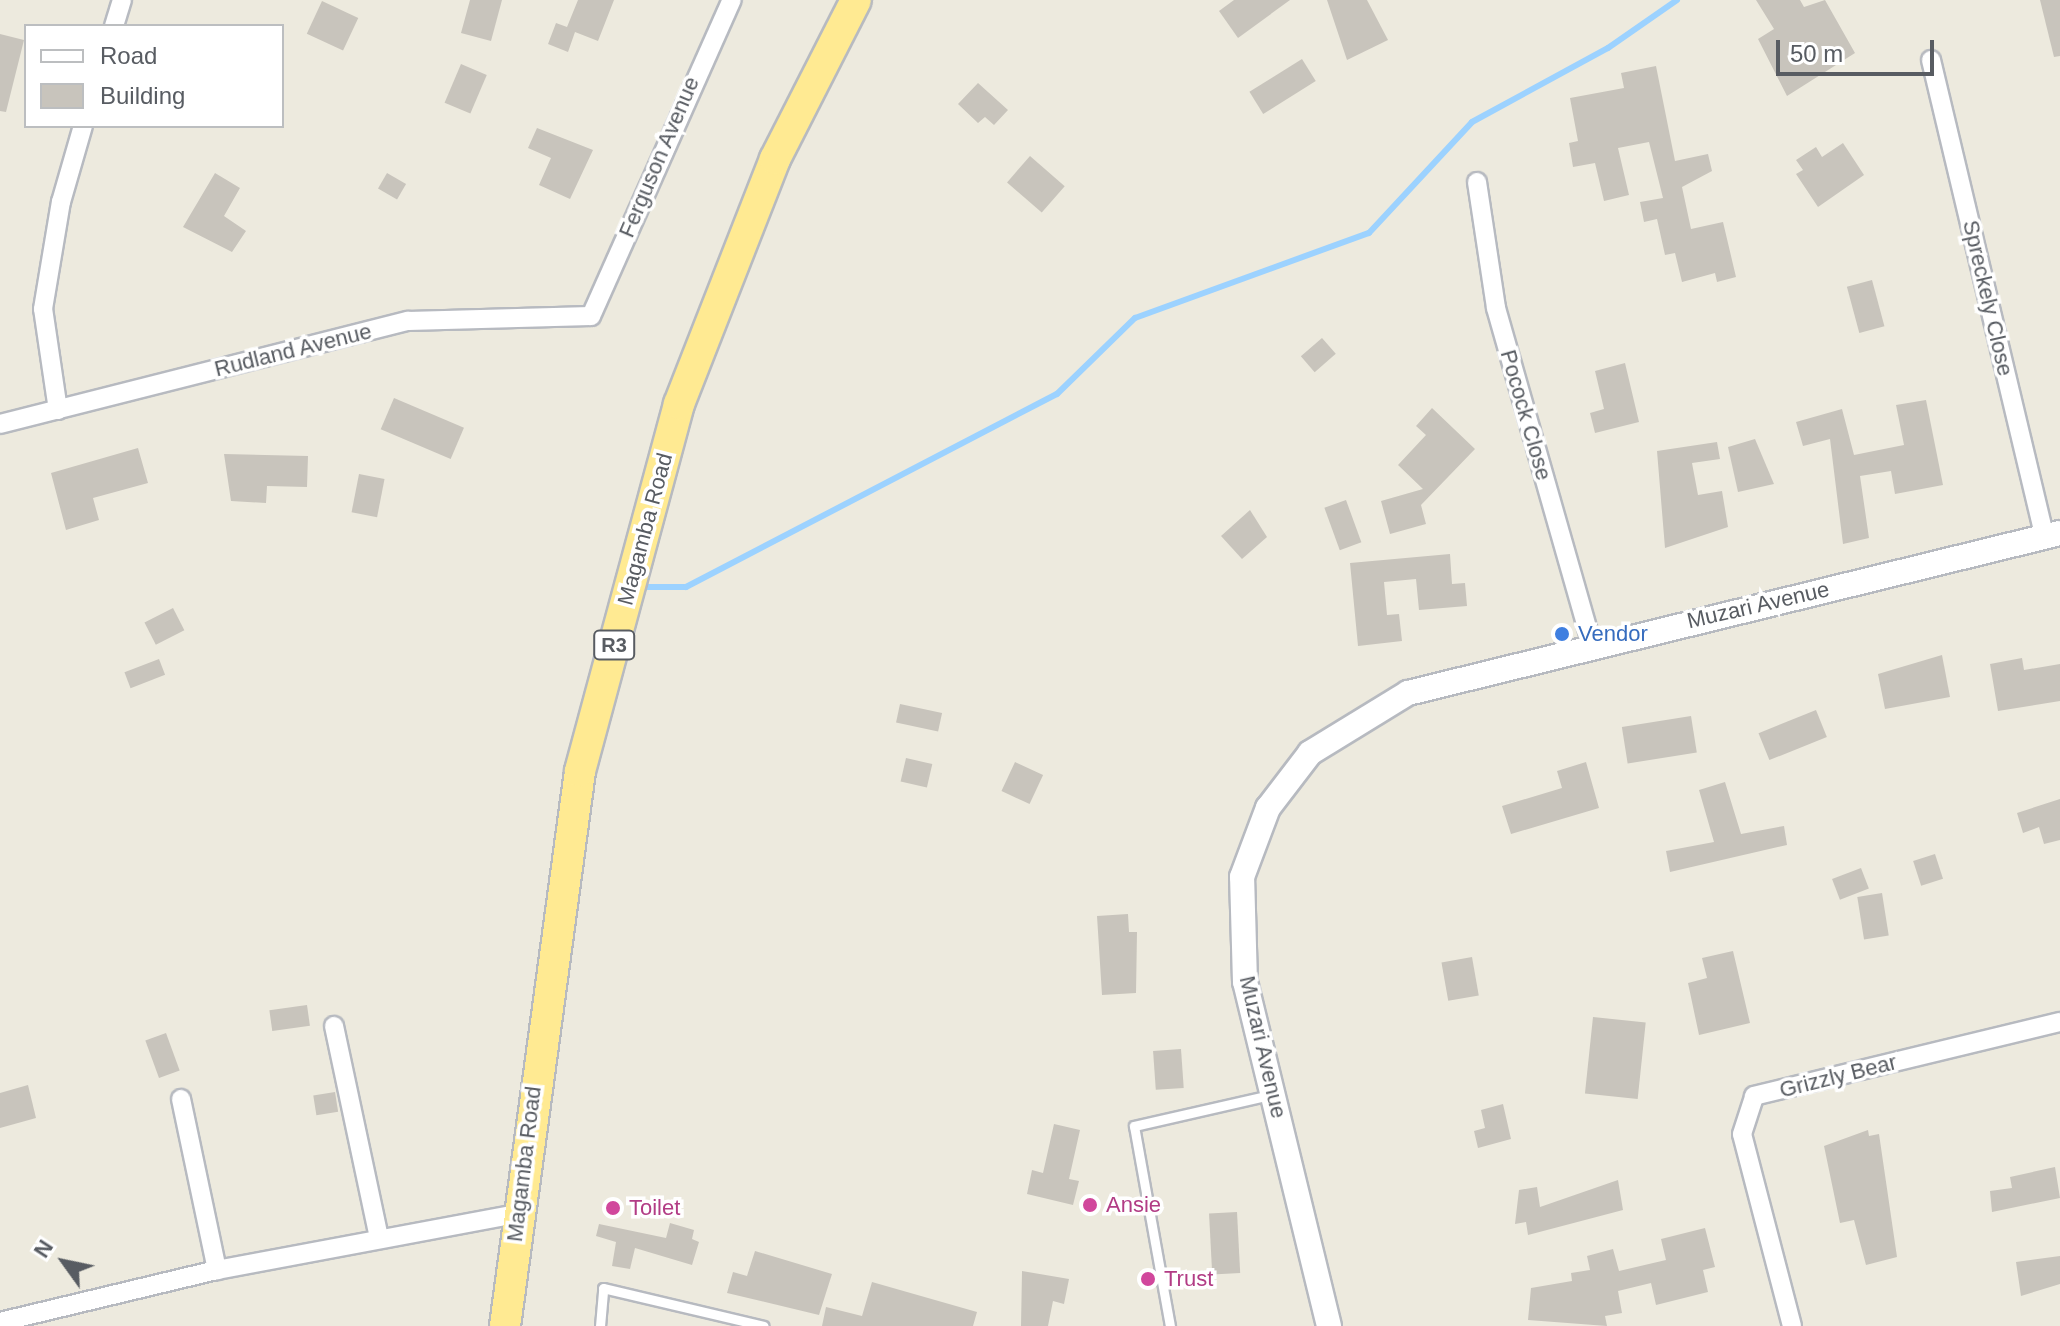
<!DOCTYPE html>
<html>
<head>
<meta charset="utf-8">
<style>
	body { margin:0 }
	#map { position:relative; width:2060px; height:1326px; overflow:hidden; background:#edeade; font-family:Arial,sans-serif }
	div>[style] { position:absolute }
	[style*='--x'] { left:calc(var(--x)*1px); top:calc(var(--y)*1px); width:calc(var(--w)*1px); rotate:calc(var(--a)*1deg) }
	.stream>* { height:6px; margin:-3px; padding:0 3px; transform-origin:3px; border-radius:3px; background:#9cd2ff }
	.building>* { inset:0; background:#c8c4bc; transform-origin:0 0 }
	.roads { filter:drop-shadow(2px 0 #b7bac0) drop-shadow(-2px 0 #b7bac0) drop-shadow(0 2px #b7bac0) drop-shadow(0 -2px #b7bac0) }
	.service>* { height:9px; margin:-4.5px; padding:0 4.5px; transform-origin:4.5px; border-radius:4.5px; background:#fff }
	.minor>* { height:18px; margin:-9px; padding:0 9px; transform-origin:9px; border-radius:9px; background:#fff }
	.tertiary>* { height:24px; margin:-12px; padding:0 12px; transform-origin:12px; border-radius:12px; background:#fff }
	.trunk>* { height:30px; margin:-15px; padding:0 15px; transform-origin:15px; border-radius:15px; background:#ffea92 }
	.dots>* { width:22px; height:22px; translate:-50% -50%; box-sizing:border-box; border:4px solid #fff; border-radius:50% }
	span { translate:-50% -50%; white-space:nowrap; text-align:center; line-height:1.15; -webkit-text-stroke:7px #fff; paint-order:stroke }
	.shield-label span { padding:2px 6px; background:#fff; border:2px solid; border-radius:6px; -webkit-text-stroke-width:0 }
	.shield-label { font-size:20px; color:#585c62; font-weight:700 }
	.street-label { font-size:22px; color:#585c62 }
	.shop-label { font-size:22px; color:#366cbe }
	.left { translate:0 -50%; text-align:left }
	.hotel-label { font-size:22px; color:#b23c85 }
	.legend { position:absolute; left:24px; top:24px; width:260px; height:104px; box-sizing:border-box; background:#fff; border:2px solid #bcbec0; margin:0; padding:10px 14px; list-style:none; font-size:24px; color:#585c62 }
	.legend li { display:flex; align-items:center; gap:16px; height:40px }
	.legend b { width:40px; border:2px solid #bcbec0 }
	.north { position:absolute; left:24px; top:1222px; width:80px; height:80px; -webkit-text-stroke:6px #fff; paint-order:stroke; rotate:303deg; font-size:22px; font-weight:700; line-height:32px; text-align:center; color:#585c62 }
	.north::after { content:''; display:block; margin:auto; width:28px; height:36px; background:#585c62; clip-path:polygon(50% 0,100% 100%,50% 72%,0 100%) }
	.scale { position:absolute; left:1776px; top:40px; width:158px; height:36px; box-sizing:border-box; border:4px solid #585c62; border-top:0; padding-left:10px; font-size:24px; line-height:28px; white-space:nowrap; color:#585c62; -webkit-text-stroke:6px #fff; paint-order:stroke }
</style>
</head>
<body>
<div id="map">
	<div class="stream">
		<i style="--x:647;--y:587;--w:39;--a:0"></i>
		<i style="--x:686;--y:587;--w:418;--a:-27.5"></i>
		<i style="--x:1057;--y:394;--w:109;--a:-44.3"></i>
		<i style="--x:1135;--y:318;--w:249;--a:-20"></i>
		<i style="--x:1369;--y:233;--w:151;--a:-47.1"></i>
		<i style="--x:1472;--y:122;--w:155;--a:-28.6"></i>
		<i style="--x:1608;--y:48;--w:84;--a:-34.8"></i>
	</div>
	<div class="building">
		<i style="clip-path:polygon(470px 0,502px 0,491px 41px,461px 33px)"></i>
		<i style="clip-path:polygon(578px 0,614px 0,598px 41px,575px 32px,568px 52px,548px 44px,556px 23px,567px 27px)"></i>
		<i style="clip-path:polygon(1234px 0,1290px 0,1238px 38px,1219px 11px)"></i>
		<i style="clip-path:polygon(1327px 0,1367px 0,1388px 40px,1347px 60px)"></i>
		<i style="clip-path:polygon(1756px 0,1800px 0,1804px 7px,1825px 0,1855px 53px,1787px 96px,1758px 39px,1774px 29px)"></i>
		<i style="clip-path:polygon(2040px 0,2060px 0,2060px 56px,2054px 57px)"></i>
		<i style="left:322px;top:1px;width:40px;height:36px;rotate:25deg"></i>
		<i style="clip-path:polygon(0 34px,24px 40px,6px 112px,0 111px)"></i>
		<i style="left:1302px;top:59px;width:26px;height:62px;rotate:58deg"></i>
		<i style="left:461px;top:64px;width:28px;height:42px;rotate:23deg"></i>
		<i style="clip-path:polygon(1656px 66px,1675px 161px,1708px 154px,1712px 171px,1682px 187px,1691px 229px,1723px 222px,1736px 277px,1717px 282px,1715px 273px,1682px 282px,1675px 253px,1665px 255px,1657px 219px,1644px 222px,1640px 202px,1663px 198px,1649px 142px,1618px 148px,1629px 195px,1604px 201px,1595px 163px,1573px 167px,1569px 143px,1578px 141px,1570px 98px,1624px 88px,1621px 73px)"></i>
		<i style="clip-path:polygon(978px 83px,1008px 110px,994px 125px,985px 117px,978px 123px,958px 104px)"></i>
		<i style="clip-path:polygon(537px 128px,593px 150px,570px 199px,539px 185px,551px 158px,528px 148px)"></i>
		<i style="clip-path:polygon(1843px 143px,1864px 175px,1818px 207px,1796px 174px,1803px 170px,1796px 160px,1816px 147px,1822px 157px)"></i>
		<i style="left:1030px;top:156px;width:46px;height:35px;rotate:41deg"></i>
		<i style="clip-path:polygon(215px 173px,240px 188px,224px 216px,246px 231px,232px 252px,183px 227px)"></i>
		<i style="left:387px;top:173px;width:22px;height:18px;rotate:30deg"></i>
		<i style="left:1872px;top:280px;width:48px;height:26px;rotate:75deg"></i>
		<i style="left:1322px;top:338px;width:21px;height:28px;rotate:49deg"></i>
		<i style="clip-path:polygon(1625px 363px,1639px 422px,1595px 433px,1590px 413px,1604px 409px,1595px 371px)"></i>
		<i style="left:394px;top:398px;width:76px;height:34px;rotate:23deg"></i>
		<i style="clip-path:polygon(1926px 400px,1943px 485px,1895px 494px,1891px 471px,1860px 476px,1869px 538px,1843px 544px,1830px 439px,1803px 446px,1796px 422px,1842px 409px,1854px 455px,1904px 445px,1896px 405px)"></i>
		<i style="clip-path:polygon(1432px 408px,1475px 449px,1421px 505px,1426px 524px,1390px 534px,1381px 501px,1423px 489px,1398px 465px,1426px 435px,1416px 426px)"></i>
		<i style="clip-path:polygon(1755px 439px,1774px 484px,1738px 492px,1728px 447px)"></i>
		<i style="clip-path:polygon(1717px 442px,1720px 459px,1692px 463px,1698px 495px,1722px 491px,1728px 527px,1665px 548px,1657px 451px)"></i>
		<i style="clip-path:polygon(138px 448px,148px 483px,93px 498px,99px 520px,66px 530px,51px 473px)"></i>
		<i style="clip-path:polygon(224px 454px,308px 456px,307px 487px,267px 486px,266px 503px,231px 501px)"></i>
		<i style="left:359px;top:474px;width:26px;height:39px;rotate:11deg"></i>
		<i style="left:1346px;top:500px;width:45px;height:23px;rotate:70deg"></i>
		<i style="clip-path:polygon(1250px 510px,1267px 537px,1242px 559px,1221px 536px)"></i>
		<i style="clip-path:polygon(1450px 554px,1452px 584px,1465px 583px,1467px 606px,1419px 610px,1416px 579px,1384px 582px,1387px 615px,1399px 614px,1402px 641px,1358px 646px,1350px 563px)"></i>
		<i style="left:173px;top:608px;width:25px;height:32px;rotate:63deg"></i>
		<i style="clip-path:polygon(1942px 655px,1950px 697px,1885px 709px,1878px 674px)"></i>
		<i style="clip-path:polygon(2022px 658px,2024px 670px,2060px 664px,2060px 701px,1998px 711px,1990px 664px)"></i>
		<i style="left:159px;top:659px;width:17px;height:37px;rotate:69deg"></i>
		<i style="left:900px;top:704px;width:43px;height:19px;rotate:12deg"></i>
		<i style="left:1816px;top:710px;width:29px;height:62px;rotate:68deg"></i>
		<i style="left:1691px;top:716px;width:37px;height:70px;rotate:81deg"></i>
		<i style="left:906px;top:758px;width:27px;height:24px;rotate:13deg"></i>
		<i style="left:1015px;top:762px;width:31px;height:32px;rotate:25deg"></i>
		<i style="clip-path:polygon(1586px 762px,1599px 808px,1511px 834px,1502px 806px,1562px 788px,1557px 771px)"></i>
		<i style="clip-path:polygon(1725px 782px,1741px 834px,1784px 826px,1787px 845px,1670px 872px,1666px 851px,1714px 842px,1699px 790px)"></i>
		<i style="clip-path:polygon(2060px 799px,2060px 840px,2044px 844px,2039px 827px,2023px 833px,2017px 813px)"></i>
		<i style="left:1935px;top:854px;width:26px;height:23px;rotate:72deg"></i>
		<i style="left:1861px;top:868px;width:22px;height:31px;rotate:69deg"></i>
		<i style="left:1882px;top:893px;width:43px;height:25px;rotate:81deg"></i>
		<i style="clip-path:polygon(1128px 914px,1129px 932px,1137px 932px,1136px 993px,1102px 995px,1097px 916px)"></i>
		<i style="clip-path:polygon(1733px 951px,1750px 1023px,1699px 1035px,1688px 983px,1707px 978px,1702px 958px)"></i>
		<i style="left:1472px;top:957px;width:39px;height:31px;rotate:80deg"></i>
		<i style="left:307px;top:1005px;width:21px;height:38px;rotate:82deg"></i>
		<i style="left:1593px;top:1017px;width:53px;height:77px;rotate:6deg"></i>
		<i style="left:166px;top:1033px;width:40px;height:22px;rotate:70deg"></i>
		<i style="left:1181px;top:1049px;width:39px;height:28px;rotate:86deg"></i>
		<i style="clip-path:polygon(28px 1085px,36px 1118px,0 1128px,0 1093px)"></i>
		<i style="left:335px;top:1092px;width:20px;height:22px;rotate:81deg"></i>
		<i style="clip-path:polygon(1503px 1104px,1511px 1139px,1478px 1148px,1474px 1131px,1485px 1128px,1481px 1110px)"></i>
		<i style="clip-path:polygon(1054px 1124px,1080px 1130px,1069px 1179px,1079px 1181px,1073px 1205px,1027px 1194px,1032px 1170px,1043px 1173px)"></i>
		<i style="clip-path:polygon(1868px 1130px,1869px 1136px,1879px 1134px,1897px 1257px,1866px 1265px,1854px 1220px,1840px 1223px,1824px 1146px)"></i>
		<i style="clip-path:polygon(2055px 1167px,2060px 1198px,1992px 1212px,1990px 1191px,2012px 1188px,2010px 1177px)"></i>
		<i style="clip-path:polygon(1618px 1180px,1623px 1210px,1528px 1235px,1526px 1222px,1515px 1224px,1519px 1190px,1537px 1187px,1540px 1207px)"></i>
		<i style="left:1237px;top:1212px;width:61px;height:28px;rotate:87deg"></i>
		<i style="clip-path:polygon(670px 1223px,694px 1230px,692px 1239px,699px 1242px,692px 1265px,635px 1248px,630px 1269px,612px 1266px,616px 1242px,596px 1236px,599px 1224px,666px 1238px)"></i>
		<i style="clip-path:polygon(1705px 1228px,1715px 1267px,1703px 1270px,1708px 1292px,1656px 1305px,1651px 1283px,1618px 1291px,1622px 1313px,1605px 1316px,1607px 1326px,1528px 1320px,1531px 1288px,1572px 1281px,1571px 1273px,1590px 1270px,1587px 1256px,1613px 1249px,1619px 1271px,1666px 1260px,1661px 1239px)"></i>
		<i style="clip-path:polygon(755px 1251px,832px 1274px,819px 1315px,727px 1293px,733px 1272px,747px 1276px)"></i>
		<i style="clip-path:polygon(2060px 1256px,2060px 1284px,2021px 1296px,2016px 1262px)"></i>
		<i style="clip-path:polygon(1022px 1271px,1069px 1279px,1064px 1304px,1053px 1301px,1048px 1326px,1021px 1326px)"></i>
		<i style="clip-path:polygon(872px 1282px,977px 1312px,973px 1326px,822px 1326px,826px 1307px,862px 1316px)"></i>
	</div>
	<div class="roads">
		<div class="service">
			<i style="--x:600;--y:1326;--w:38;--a:-85"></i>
			<i style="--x:603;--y:1288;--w:165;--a:13.3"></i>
			<i style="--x:1170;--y:1326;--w:203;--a:-100.2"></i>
			<i style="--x:1134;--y:1126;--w:140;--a:-12.8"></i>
		</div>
		<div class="minor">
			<i style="--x:114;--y:26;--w:27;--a:-73"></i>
			<i style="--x:1931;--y:60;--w:489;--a:76.6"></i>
			<i style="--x:1477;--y:182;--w:127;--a:81.4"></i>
			<i style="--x:1496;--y:308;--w:349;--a:74.1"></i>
			<i style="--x:58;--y:410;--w:102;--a:-98.4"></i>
			<i style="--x:43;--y:309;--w:109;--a:-80.5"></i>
			<i style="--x:61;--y:202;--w:79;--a:-73.9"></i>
			<i style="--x:0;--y:424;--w:421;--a:-14.2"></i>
			<i style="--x:408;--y:321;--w:183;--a:-1.6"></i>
			<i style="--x:591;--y:316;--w:346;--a:-66"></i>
			<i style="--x:334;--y:1026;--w:216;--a:78"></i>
			<i style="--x:181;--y:1099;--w:175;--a:78.1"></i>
			<i style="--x:0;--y:1322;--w:223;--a:-13.5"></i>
			<i style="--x:217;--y:1270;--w:305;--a:-10.6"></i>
			<i style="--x:1792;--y:1326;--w:198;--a:-104.6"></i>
			<i style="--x:1742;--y:1134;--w:40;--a:-72"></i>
			<i style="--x:1754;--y:1096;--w:315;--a:-13.6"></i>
		</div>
		<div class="tertiary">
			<i style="--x:1329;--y:1326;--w:354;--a:-103.7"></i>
			<i style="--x:1245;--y:982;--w:105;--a:-91.6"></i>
			<i style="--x:1242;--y:877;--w:74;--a:-69.4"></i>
			<i style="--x:1268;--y:808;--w:69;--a:-52.6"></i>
			<i style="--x:1310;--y:753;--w:115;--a:-31.5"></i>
			<i style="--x:1408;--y:693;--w:671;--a:-13.79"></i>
		</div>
		<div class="trunk">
			<i style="--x:505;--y:1326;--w:560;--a:-82.3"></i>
			<i style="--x:580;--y:771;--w:380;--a:-74.9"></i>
			<i style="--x:679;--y:404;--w:263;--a:-68.6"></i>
			<i style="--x:775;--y:159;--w:178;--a:-63"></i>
		</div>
	</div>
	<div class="dots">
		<i style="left:1562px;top:634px;background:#3f7fe0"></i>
		<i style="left:1090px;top:1205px;background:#d1479c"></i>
		<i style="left:613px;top:1208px;background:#d1479c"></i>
		<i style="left:1148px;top:1279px;background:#d1479c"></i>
	</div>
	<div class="shield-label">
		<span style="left:614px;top:645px">R3</span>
	</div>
	<div class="street-label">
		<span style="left:659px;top:157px;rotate:-67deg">Ferguson Avenue</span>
		<span style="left:1988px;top:298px;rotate:77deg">Spreckely Close</span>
		<span style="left:293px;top:350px;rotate:-14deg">Rudland Avenue</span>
		<span style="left:1526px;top:415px;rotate:74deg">Pocock Close</span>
		<span style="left:645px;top:529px;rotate:-75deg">Magamba Road</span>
		<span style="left:1758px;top:605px;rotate:-13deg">Muzari Avenue</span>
		<span style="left:1263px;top:1047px;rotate:77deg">Muzari Avenue</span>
		<span style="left:1838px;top:1076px;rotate:-14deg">Grizzly Bear</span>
		<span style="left:524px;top:1164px;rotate:-83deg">Magamba Road</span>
	</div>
	<div class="shop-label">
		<span class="left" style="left:1578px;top:634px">Vendor</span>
	</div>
	<div class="hotel-label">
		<span class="left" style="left:1106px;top:1205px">Ansie</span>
		<span class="left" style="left:629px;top:1208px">Toilet</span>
		<span class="left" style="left:1164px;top:1279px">Trust</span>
	</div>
	<ul class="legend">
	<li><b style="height:10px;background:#fff"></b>Road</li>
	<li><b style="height:22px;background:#c8c4bc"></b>Building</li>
	</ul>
	<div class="north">N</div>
	<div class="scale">50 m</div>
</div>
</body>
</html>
